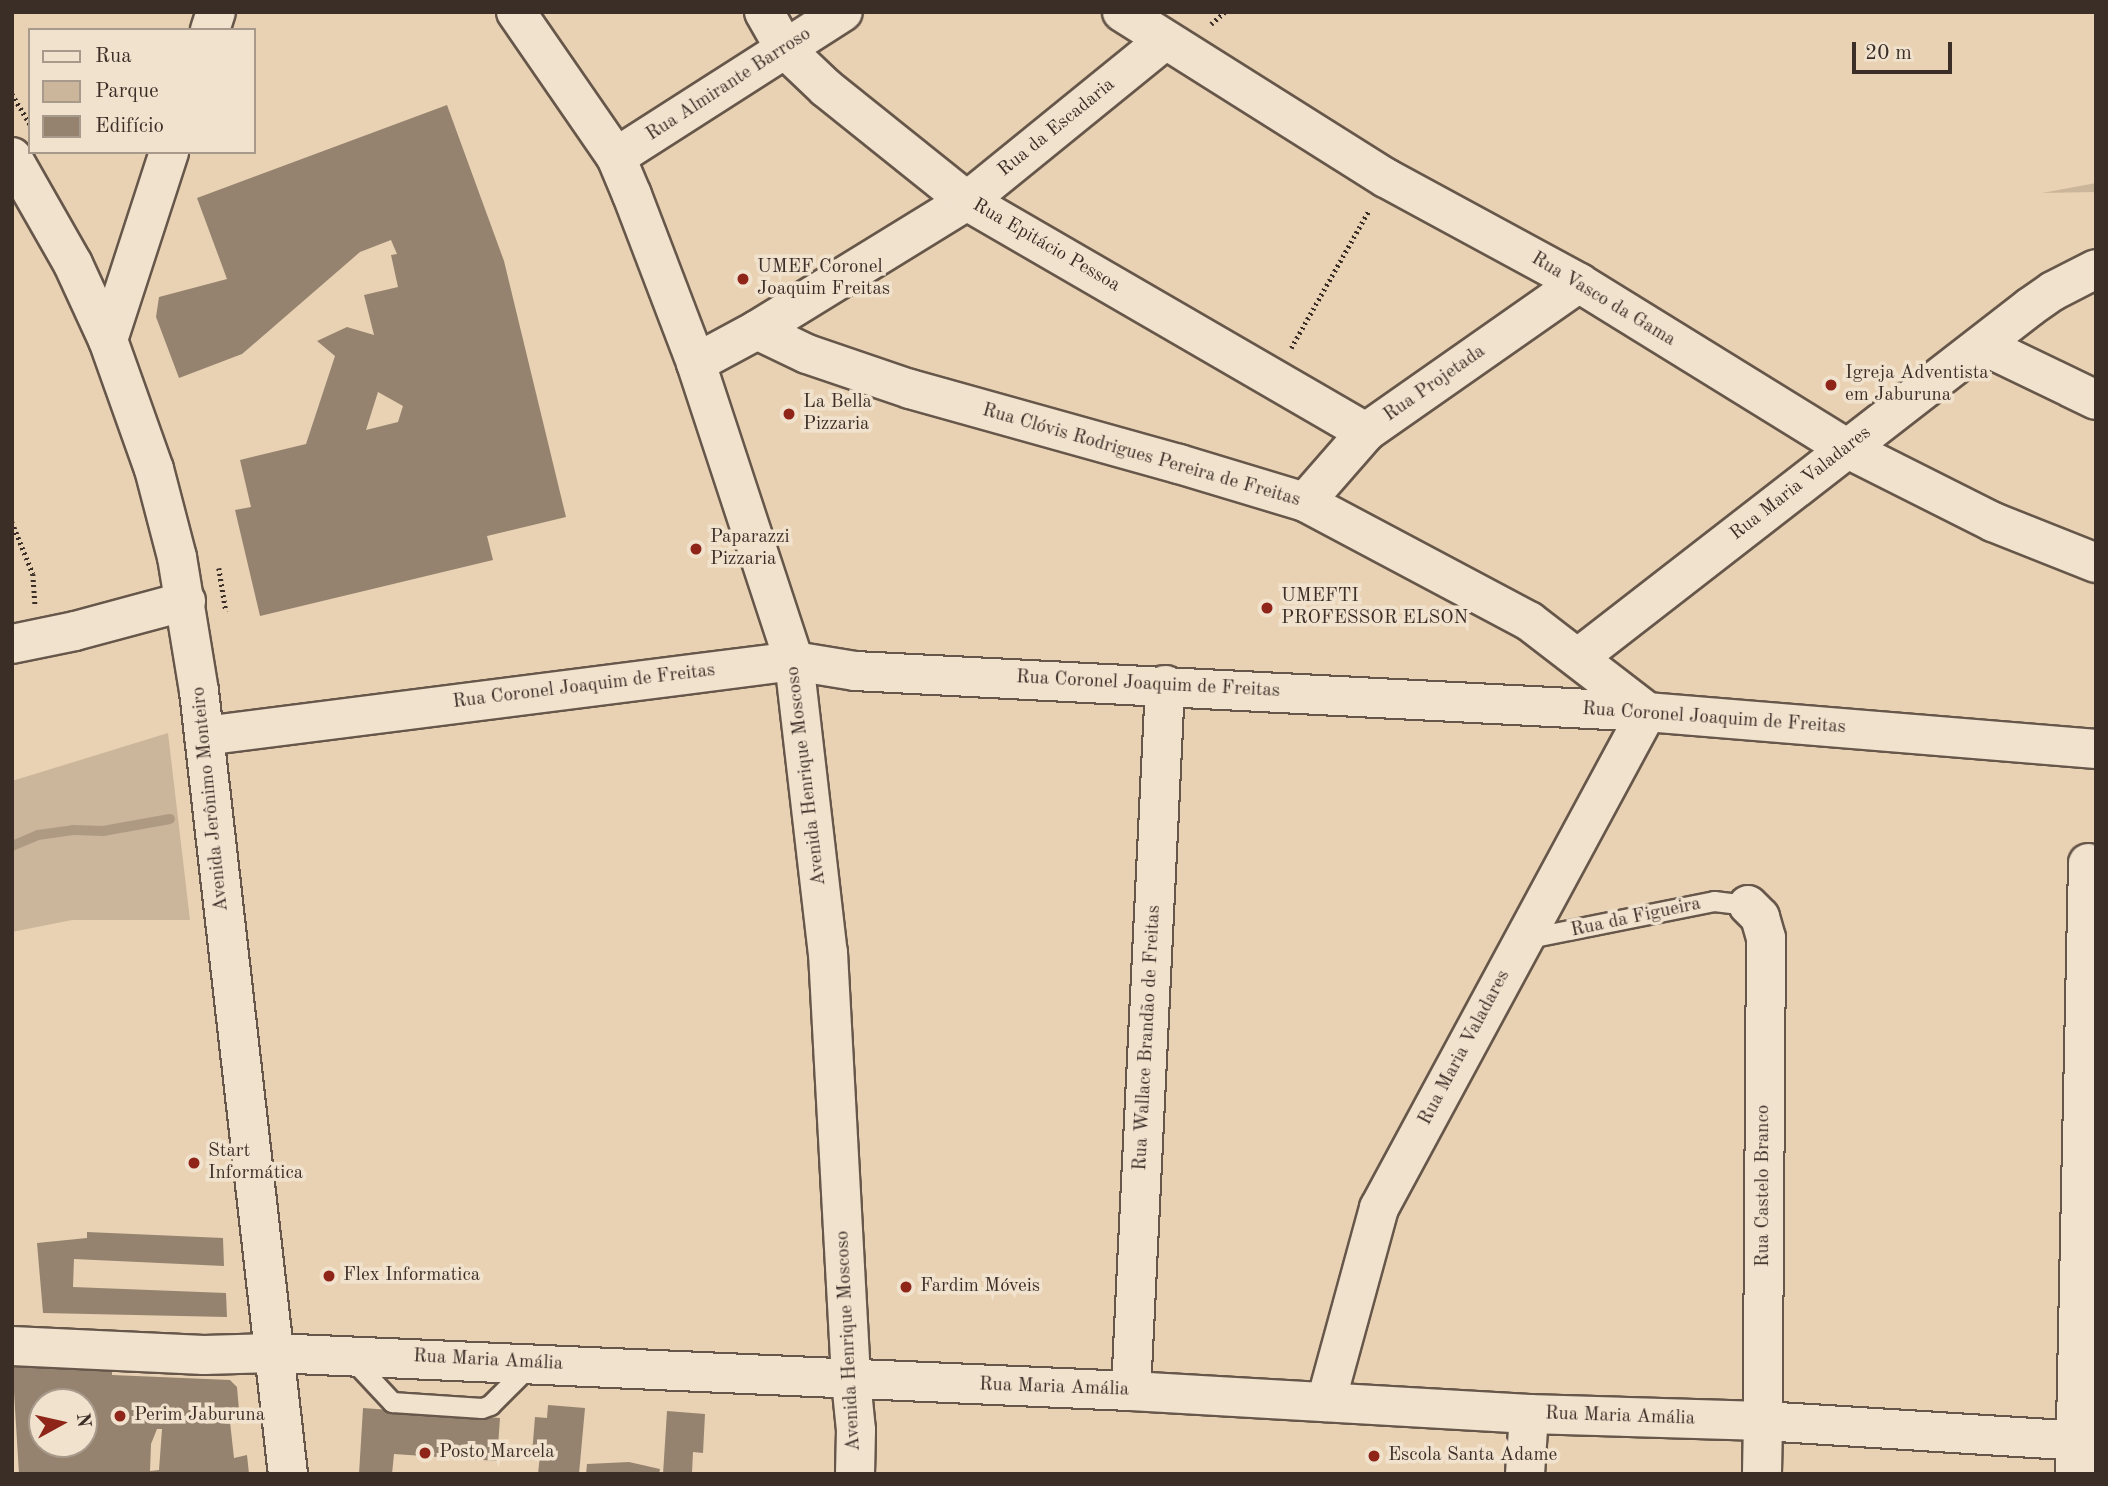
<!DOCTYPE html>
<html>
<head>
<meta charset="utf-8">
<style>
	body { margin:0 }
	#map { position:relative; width:2108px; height:1486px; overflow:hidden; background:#e9d2b3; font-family:"Old Standard TT",serif }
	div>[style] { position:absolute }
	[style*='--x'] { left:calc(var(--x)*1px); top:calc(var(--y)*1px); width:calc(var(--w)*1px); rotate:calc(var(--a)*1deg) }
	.green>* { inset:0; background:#cbb69b }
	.stream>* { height:10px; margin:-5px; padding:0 5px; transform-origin:5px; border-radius:5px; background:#ae9a83 }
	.building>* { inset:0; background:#958370 }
	.path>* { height:4.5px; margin-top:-2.25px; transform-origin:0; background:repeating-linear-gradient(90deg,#3b2e27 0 2px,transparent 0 5.5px) }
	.roads { filter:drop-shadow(2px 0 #66574a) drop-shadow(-2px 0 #66574a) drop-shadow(0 2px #66574a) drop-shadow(0 -2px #66574a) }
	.lane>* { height:19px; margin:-9.5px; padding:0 9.5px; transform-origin:9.5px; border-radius:9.5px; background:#f1e2ce }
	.street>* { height:38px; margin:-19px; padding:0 19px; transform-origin:19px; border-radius:19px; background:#f1e2ce }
	.secondary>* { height:38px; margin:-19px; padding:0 19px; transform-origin:19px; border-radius:19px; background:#f1e2ce }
	.dots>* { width:19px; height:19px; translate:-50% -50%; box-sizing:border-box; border:4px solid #f1e2ce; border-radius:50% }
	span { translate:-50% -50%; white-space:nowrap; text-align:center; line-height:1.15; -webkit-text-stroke:7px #f1e2ce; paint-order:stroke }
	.street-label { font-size:19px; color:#3b2e27 }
	.poi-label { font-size:19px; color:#3b2e27 }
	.left { translate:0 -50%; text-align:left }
	.frame { position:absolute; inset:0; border:14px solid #3b2e27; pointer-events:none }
	.legend { position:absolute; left:28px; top:28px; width:228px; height:126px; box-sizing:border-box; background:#f1e2ce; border:2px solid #a89a8b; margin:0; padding:9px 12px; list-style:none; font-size:21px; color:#3b2e27 }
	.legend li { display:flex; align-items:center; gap:14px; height:35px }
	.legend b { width:35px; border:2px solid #a89a8b }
	.north { position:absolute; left:28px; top:1388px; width:70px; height:70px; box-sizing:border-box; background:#f1e2ce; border:2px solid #a89a8b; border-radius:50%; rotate:82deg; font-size:19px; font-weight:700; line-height:28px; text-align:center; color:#3b2e27 }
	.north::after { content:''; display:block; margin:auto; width:24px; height:32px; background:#8f2418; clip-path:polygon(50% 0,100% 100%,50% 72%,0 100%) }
	.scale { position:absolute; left:1852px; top:42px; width:100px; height:32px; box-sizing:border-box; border:4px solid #3b2e27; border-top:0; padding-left:9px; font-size:21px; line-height:24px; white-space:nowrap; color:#3b2e27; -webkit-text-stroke:5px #f1e2ce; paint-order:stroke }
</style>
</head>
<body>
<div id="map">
	<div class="green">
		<i style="clip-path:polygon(2096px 183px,2096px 192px,2042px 193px)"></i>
		<i style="clip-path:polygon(168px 733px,190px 920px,72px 920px,12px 932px,12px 781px)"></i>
	</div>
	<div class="stream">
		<i style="--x:12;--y:846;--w:28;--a:-23"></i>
		<i style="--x:38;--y:835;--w:35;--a:-8"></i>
		<i style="--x:73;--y:830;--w:30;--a:2"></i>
		<i style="--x:103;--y:831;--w:68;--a:-10.2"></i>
	</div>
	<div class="building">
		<i style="clip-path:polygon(evenodd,447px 105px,504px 261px,566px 517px,487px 536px,493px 560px,260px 616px,235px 510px,251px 507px,240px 460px,306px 444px,335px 356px,317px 341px,347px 327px,374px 335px,364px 295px,398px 287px,391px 255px,397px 254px,391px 240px,360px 252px,242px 354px,179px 378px,156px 317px,159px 297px,227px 279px,197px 198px,447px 105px,378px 392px,403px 406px,398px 422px,366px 430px,378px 392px)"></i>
		<i style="clip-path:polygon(87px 1232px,223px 1238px,224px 1266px,74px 1259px,73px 1287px,226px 1293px,227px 1317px,43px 1313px,37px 1243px,87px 1238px)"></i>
		<i style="clip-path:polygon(evenodd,12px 1359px,112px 1362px,112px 1375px,230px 1380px,237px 1387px,240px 1421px,230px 1422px,234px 1458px,247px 1455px,249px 1474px,19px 1474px,12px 1359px,42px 1402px,84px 1402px,84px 1444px,42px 1444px,42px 1402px,12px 1359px,157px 1429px,162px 1429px,159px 1470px,150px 1471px,151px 1444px,157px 1429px)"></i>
		<i style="clip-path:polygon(548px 1405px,585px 1408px,579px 1474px,538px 1474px,540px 1455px,532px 1454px,535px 1417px,547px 1418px)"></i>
		<i style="clip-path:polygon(363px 1408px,500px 1418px,497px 1461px,394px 1454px,392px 1474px,359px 1474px)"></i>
		<i style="clip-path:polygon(667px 1411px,705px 1414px,703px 1453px,693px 1452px,692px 1473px,663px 1474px)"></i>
		<i style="clip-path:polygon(629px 1462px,660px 1469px,659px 1474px,586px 1474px,587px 1464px)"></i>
	</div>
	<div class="path">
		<i style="--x:1211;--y:24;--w:18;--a:-41"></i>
		<i style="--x:12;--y:94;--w:35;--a:59"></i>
		<i style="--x:1291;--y:348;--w:159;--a:-60.5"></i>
		<i style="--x:12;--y:522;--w:56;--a:68"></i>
		<i style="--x:33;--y:574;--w:30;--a:86"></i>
		<i style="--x:219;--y:568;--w:44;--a:80.8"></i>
	</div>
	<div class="roads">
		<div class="lane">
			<i style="--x:1524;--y:939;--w:194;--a:-11.3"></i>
			<i style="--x:1714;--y:901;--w:34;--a:7"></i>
			<i style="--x:350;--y:1357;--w:62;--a:47"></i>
			<i style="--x:392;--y:1402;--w:90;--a:3.8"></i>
			<i style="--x:482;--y:1408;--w:9;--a:-21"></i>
			<i style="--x:490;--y:1405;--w:58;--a:-45"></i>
		</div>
		<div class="street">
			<i style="--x:516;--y:12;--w:176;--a:55.4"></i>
			<i style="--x:616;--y:157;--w:41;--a:67.2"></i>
			<i style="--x:632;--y:195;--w:180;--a:69.1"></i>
			<i style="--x:696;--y:363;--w:314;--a:71.8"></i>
			<i style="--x:794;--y:661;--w:294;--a:83.4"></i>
			<i style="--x:828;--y:953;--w:429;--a:86.9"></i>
			<i style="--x:764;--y:12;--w:43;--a:60.4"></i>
			<i style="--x:785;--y:49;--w:57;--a:43.6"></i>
			<i style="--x:826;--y:88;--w:181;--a:38.7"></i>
			<i style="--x:967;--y:201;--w:461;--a:30.1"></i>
			<i style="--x:1122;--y:12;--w:312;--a:32.2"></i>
			<i style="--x:1386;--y:178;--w:220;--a:28.5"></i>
			<i style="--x:1579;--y:283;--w:314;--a:31.7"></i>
			<i style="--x:1846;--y:448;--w:165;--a:26.7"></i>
			<i style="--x:1993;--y:522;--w:111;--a:21.7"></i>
			<i style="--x:210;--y:30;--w:19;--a:-72"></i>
			<i style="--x:616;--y:157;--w:269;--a:-32.6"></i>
			<i style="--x:757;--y:330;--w:55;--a:25.6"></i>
			<i style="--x:807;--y:354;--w:109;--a:18.8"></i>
			<i style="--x:910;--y:389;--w:279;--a:15.6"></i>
			<i style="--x:1179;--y:464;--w:132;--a:16.8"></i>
			<i style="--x:1305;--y:502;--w:254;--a:28"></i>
			<i style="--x:1529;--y:621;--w:149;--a:37.6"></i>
			<i style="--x:1647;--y:712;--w:564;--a:118.38"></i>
			<i style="--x:1379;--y:1208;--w:201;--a:105.3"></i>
			<i style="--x:108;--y:340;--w:198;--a:-72"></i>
			<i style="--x:1984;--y:346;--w:124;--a:25.7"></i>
			<i style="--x:696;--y:363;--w:69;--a:-28.4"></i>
			<i style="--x:757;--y:330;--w:246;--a:-31.6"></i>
			<i style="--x:967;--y:201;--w:255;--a:-39.1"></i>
			<i style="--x:1305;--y:502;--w:93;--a:-48.9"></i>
			<i style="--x:1366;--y:432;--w:260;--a:-35"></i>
			<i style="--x:12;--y:644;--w:64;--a:-11.7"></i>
			<i style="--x:75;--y:631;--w:115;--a:-15.1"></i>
			<i style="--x:1579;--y:657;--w:571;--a:-37.81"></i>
			<i style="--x:2030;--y:307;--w:28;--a:-35"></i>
			<i style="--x:2053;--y:291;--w:48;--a:-27.1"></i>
			<i style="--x:204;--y:736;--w:595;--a:-7.24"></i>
			<i style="--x:794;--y:661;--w:62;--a:9.3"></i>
			<i style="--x:855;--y:671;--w:793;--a:2.96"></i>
			<i style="--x:1647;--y:712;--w:451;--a:4.7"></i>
			<i style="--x:1748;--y:905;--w:17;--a:45"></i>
			<i style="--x:1760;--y:917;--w:22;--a:74"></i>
			<i style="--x:1766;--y:938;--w:483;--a:90.4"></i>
			<i style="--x:1763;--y:1421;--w:334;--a:3.6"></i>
			<i style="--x:12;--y:1346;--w:192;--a:2.7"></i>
			<i style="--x:204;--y:1355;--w:69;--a:-1.7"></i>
			<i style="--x:1131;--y:1391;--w:707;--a:-87.24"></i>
			<i style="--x:1525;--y:1474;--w:60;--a:-86.2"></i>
			<i style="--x:2075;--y:1474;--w:611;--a:-88.78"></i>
		</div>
		<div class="secondary">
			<i style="--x:12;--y:157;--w:123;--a:60.3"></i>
			<i style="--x:73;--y:264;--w:84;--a:65.3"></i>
			<i style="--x:108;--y:340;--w:137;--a:70.4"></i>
			<i style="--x:154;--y:469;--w:91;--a:75.4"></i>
			<i style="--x:177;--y:557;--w:136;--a:80.7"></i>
			<i style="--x:199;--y:691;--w:788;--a:83.52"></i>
			<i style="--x:273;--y:1353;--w:859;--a:2.54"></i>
			<i style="--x:1131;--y:1391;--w:399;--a:3.3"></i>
			<i style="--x:1529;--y:1414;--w:234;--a:1.7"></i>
			<i style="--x:1763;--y:1421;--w:53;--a:91.1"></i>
			<i style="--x:851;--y:1381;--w:49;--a:84.2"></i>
			<i style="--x:856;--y:1430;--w:44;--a:91.3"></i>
		</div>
	</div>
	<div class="dots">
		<i style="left:743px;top:279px;background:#8f2418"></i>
		<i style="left:1831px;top:385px;background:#8f2418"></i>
		<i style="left:789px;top:414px;background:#8f2418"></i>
		<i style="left:696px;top:549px;background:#8f2418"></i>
		<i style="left:1267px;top:608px;background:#8f2418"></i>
		<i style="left:194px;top:1163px;background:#8f2418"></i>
		<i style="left:329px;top:1276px;background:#8f2418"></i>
		<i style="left:906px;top:1287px;background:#8f2418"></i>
		<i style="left:120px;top:1416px;background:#8f2418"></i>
		<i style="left:425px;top:1453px;background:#8f2418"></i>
		<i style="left:1374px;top:1456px;background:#8f2418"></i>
	</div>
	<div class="street-label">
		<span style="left:729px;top:85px;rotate:-33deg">Rua Almirante Barroso</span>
		<span style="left:1057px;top:128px;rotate:-39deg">Rua da Escadaria</span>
		<span style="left:1046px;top:246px;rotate:30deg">Rua Epitácio Pessoa</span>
		<span style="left:1603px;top:300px;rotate:31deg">Rua Vasco da Gama</span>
		<span style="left:1435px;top:384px;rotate:-35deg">Rua Projetada</span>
		<span style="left:1141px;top:456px;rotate:16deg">Rua Clóvis Rodrigues Pereira de Freitas</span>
		<span style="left:1801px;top:484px;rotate:-38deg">Rua Maria Valadares</span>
		<span style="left:1148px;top:685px;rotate:3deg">Rua Coronel Joaquim de Freitas</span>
		<span style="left:584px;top:687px;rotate:-7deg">Rua Coronel Joaquim de Freitas</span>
		<span style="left:1714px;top:719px;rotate:4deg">Rua Coronel Joaquim de Freitas</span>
		<span style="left:807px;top:776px;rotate:-97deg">Avenida Henrique Moscoso</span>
		<span style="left:211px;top:799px;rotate:-96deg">Avenida Jerônimo Monteiro</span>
		<span style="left:1636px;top:918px;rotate:-12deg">Rua da Figueira</span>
		<span style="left:1148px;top:1038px;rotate:-87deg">Rua Wallace Brandão de Freitas</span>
		<span style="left:1465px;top:1048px;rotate:-62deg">Rua Maria Valadares</span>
		<span style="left:1764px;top:1186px;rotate:-90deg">Rua Castelo Branco</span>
		<span style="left:849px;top:1341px;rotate:-93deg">Avenida Henrique Moscoso</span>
		<span style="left:488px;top:1361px;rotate:3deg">Rua Maria Amália</span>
		<span style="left:1054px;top:1388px;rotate:2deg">Rua Maria Amália</span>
		<span style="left:1620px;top:1417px;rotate:2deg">Rua Maria Amália</span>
	</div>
	<div class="poi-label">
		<span class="left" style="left:757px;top:279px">UMEF Coronel<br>Joaquim Freitas</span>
		<span class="left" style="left:1845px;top:385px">Igreja Adventista<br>em Jaburuna</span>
		<span class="left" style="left:803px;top:414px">La Bella<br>Pizzaria</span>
		<span class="left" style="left:710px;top:549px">Paparazzi<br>Pizzaria</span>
		<span class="left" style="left:1281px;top:608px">UMEFTI<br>PROFESSOR ELSON</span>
		<span class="left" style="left:208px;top:1163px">Start<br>Informática</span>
		<span class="left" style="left:343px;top:1276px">Flex Informatica</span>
		<span class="left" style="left:920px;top:1287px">Fardim Móveis</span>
		<span class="left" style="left:134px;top:1416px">Perim Jaburuna</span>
		<span class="left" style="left:439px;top:1453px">Posto Marcela</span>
		<span class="left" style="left:1388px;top:1456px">Escola Santa Adame</span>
	</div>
	<div class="frame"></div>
	<ul class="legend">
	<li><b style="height:9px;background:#f1e2ce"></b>Rua</li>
	<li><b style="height:19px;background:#cbb69b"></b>Parque</li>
	<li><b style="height:19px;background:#958370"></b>Edifício</li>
	</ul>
	<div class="north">N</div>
	<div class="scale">20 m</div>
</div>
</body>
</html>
